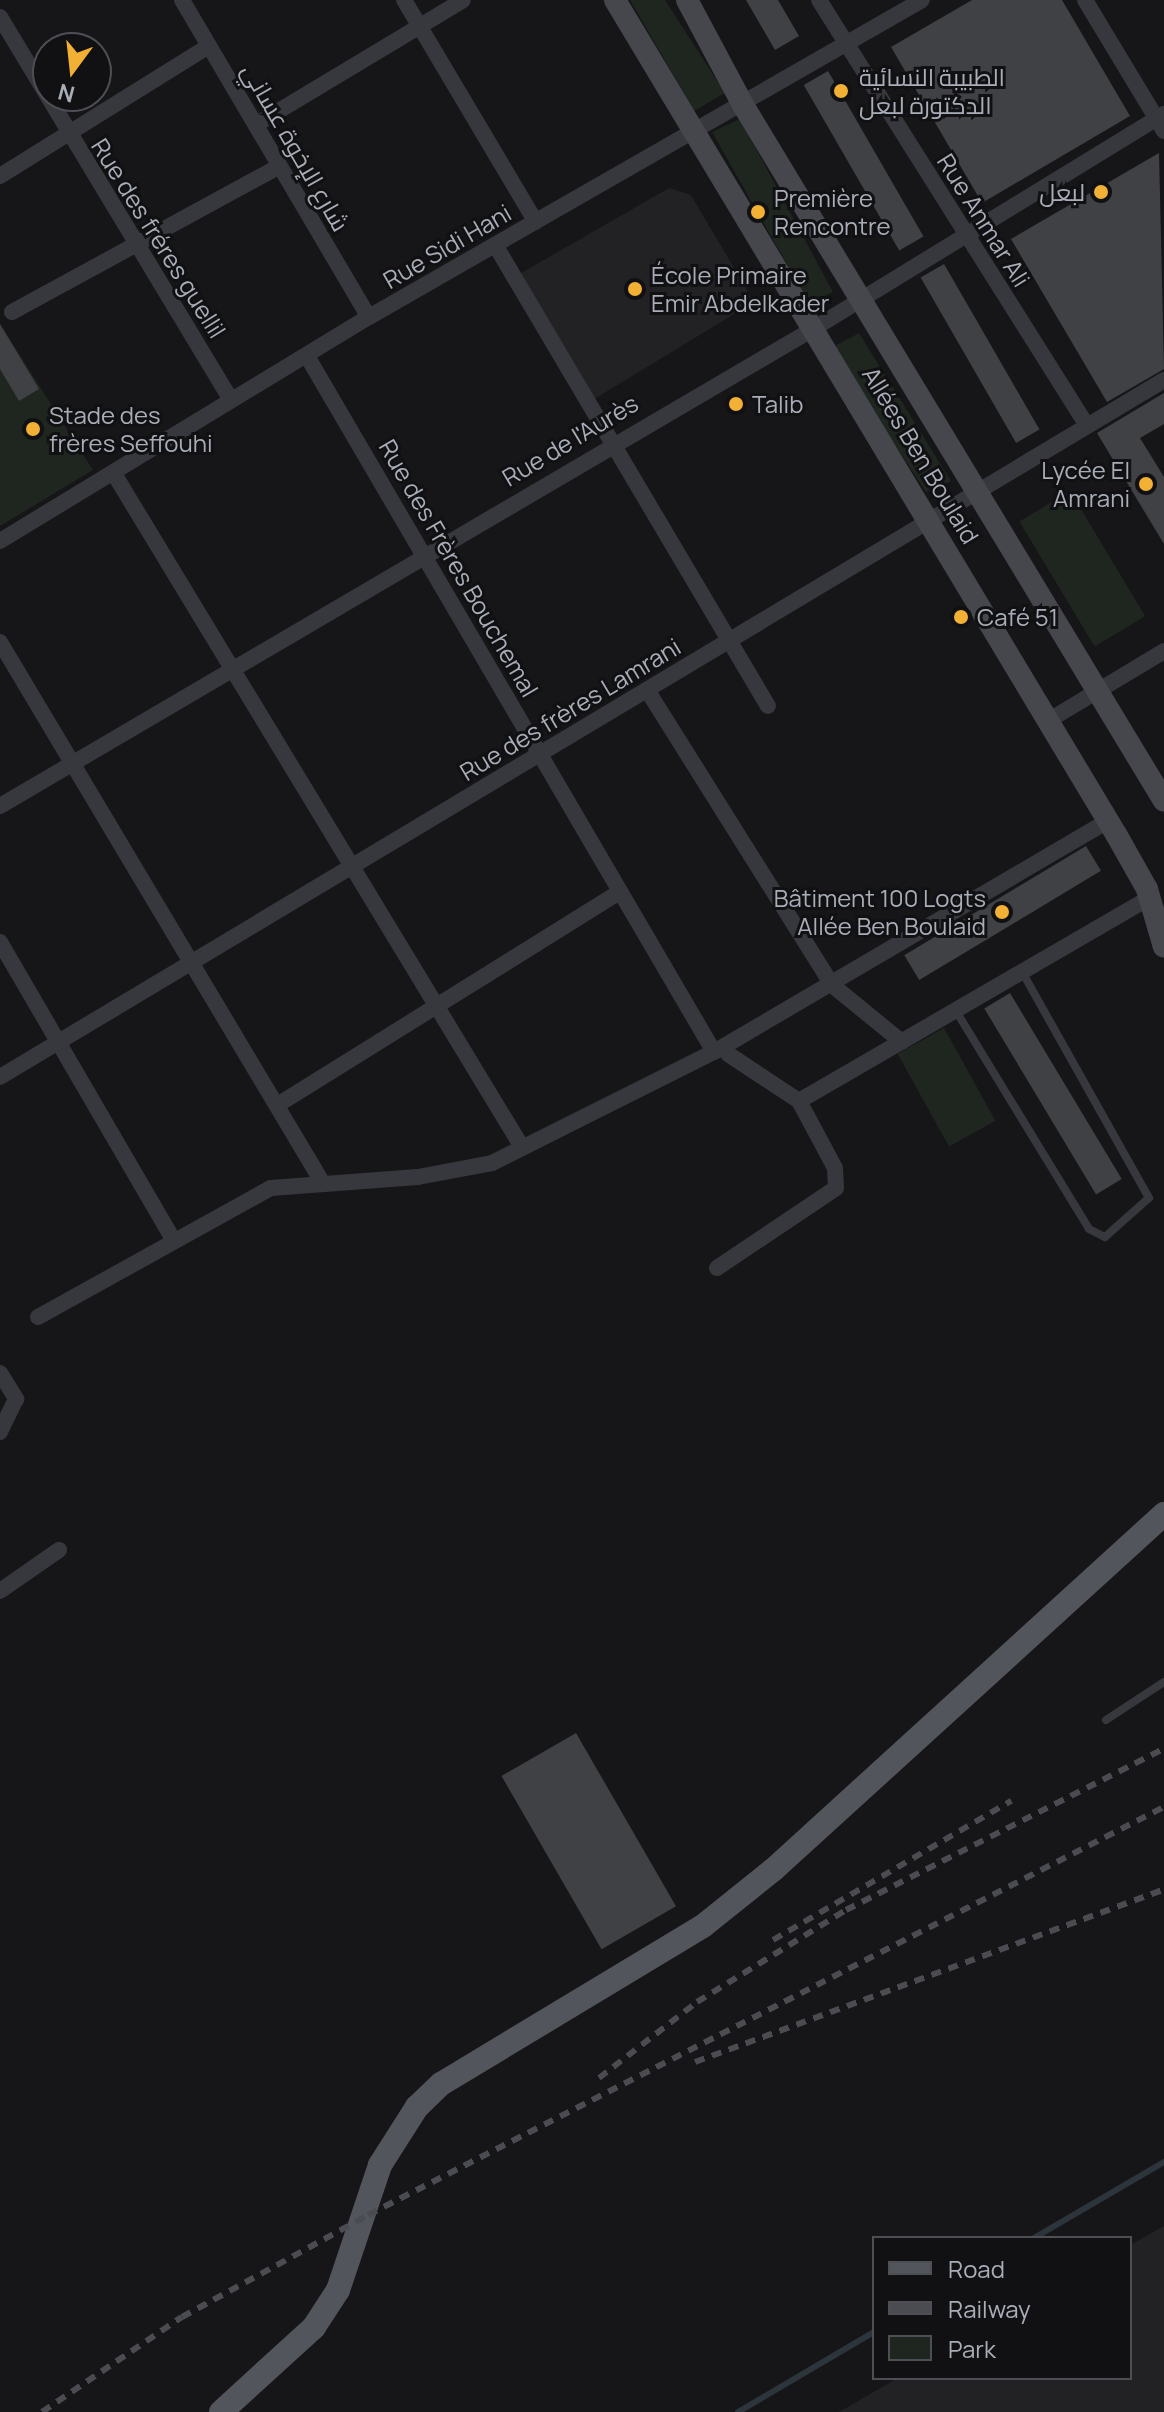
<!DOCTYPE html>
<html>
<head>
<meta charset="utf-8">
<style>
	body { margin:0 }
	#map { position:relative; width:1164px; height:2412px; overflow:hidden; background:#161618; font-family:Manrope,Cairo,sans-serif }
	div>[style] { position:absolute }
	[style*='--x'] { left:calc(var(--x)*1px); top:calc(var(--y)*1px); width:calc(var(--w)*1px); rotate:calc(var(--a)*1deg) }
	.built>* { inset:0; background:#222225 }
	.green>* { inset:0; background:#1e261f; transform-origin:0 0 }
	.stream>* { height:6px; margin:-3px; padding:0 3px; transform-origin:3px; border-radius:3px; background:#2c353c }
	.building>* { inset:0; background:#404145; transform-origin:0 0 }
	.lane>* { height:8px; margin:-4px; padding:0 4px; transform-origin:4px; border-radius:4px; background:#37383d }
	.street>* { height:16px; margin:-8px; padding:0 8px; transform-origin:8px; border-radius:8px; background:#37383d }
	.secondary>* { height:22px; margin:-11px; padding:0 11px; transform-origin:11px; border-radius:11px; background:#45474d }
	.primary>* { height:24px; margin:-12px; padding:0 12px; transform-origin:12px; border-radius:12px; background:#53555c }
	.rail>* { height:6px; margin-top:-3px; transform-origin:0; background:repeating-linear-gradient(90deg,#4a4c52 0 10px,transparent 0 18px) }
	.dots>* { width:22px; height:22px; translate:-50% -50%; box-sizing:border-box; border:4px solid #111113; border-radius:50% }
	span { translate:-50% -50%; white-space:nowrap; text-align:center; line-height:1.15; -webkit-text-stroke:6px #111113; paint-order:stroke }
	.poi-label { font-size:24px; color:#a8adb8 }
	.left { translate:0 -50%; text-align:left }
	.right { translate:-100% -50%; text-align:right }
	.street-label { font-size:24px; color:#a8adb8 }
	.legend { position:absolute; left:872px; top:2236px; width:260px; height:144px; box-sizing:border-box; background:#111113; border:2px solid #4d4f55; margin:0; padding:10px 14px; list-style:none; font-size:24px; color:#a8adb8 }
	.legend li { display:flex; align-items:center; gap:16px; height:40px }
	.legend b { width:40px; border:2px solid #4d4f55 }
	.north { position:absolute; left:32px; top:32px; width:80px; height:80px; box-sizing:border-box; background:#111113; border:2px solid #4d4f55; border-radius:50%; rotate:195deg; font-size:22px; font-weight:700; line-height:32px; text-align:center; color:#a8adb8 }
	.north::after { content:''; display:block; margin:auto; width:28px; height:36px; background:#f2b134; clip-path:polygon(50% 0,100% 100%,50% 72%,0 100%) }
</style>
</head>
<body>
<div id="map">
	<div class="built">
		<i style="clip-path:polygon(669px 188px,691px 195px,754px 302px,591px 401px,516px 276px)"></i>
		<i style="clip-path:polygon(1164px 2226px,1164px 2412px,839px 2412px,898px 2378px,1130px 2378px,1130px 2245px)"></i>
	</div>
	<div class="green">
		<i style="clip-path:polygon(630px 0,665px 0,725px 93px,694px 111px)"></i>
		<i style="clip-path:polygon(740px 119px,833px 292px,809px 303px,712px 132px)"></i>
		<i style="clip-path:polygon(0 324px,93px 470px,0 526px)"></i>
		<i style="clip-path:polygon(859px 333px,951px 481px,926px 492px,831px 348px)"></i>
		<i style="left:1070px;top:491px;width:146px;height:59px;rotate:59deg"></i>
		<i style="left:944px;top:1028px;width:106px;height:53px;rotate:61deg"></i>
	</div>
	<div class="stream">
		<i style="--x:1034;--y:2238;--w:151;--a:-30.3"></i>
		<i style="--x:738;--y:2412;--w:158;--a:-30.5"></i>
	</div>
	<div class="building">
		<i style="clip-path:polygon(746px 0,778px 0,799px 36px,775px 50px)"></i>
		<i style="clip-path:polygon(972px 0,1062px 0,1130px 116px,982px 203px,891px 47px)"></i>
		<i style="left:828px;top:71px;width:191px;height:28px;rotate:60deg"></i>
		<i style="clip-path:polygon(1159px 153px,1164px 369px,1107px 402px,1011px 239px)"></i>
		<i style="left:944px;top:264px;width:191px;height:27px;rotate:60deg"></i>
		<i style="clip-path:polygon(0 324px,39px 389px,19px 401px,0 369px)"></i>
		<i style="clip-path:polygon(1164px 393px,1164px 424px,1140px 438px,1164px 477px,1164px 544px,1097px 433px)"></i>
		<i style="left:1086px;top:846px;width:29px;height:212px;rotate:59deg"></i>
		<i style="left:1010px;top:993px;width:217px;height:30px;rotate:59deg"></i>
		<i style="left:576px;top:1733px;width:200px;height:86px;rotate:60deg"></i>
	</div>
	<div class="lane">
		<i style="--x:956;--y:1011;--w:255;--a:58.6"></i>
		<i style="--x:1089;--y:1229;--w:18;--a:27"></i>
		<i style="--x:1105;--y:1237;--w:59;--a:-41.6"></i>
		<i style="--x:1149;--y:1198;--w:259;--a:-119.3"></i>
		<i style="--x:1106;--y:1720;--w:69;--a:-33.2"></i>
	</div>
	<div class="street">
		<i style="--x:182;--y:0;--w:368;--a:59.5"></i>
		<i style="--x:404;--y:0;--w:258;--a:59.3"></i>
		<i style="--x:819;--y:0;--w:501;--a:57.8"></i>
		<i style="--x:1085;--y:0;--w:153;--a:58.9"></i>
		<i style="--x:0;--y:17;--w:447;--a:58.9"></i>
		<i style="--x:257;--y:124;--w:240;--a:-31"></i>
		<i style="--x:0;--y:176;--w:246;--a:-31.9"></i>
		<i style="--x:497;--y:248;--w:532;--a:59.39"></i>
		<i style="--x:12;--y:312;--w:303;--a:-28.6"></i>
		<i style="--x:307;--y:356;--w:806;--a:59.68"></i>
		<i style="--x:116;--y:477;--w:783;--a:58.79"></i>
		<i style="--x:0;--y:541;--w:432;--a:-31.3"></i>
		<i style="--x:369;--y:317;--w:637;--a:-29.82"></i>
		<i style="--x:0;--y:642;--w:626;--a:59.18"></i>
		<i style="--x:649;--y:693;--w:345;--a:57.9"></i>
		<i style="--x:832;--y:985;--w:90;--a:39.2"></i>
		<i style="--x:1046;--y:722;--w:138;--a:-31"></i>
		<i style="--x:0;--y:806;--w:943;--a:-30.4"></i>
		<i style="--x:813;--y:329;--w:412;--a:-31.5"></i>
		<i style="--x:0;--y:942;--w:342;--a:59.8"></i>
		<i style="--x:728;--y:1054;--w:85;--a:33.5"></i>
		<i style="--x:0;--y:1077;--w:1357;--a:-30.91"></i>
		<i style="--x:279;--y:1104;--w:402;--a:-31.9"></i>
		<i style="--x:717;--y:1268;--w:143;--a:-33.9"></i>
		<i style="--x:836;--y:1188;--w:20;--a:-93"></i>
		<i style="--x:835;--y:1168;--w:76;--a:-118.2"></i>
		<i style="--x:799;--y:1101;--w:405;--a:-30.1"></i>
		<i style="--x:38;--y:1317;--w:266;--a:-29"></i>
		<i style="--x:271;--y:1188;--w:147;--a:-4.3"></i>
		<i style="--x:418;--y:1177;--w:75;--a:-10.7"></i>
		<i style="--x:492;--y:1163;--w:248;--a:-26.6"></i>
		<i style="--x:714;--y:1052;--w:457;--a:-30.4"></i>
		<i style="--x:0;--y:1373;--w:31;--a:58"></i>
		<i style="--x:16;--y:1399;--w:37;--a:116"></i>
		<i style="--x:0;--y:1591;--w:72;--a:-34.8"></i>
	</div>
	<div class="secondary">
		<i style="--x:615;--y:0;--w:973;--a:59.01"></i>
		<i style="--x:1116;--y:834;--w:63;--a:60.6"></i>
		<i style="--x:1147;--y:889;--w:60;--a:73.7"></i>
		<i style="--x:687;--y:0;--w:119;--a:61.9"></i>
		<i style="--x:743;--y:105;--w:813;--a:58.83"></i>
	</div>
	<div class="primary">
		<i style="--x:221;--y:2412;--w:126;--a:-42.4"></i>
		<i style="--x:314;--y:2327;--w:44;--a:-57"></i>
		<i style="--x:338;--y:2290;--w:132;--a:-71.4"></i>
		<i style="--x:380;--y:2165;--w:69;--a:-57.5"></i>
		<i style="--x:417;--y:2107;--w:33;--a:-44"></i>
		<i style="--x:441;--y:2084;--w:306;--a:-31.1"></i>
		<i style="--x:703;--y:1926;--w:90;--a:-38.7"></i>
		<i style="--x:773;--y:1870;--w:529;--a:-42.32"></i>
	</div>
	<div class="rail">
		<i style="--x:773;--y:1940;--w:276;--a:-30.3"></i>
		<i style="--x:695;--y:2062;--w:500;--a:-20.2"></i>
		<i style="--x:599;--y:2078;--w:124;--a:-37.8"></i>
		<i style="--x:697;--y:2002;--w:175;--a:-31.7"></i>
		<i style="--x:846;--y:1910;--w:356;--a:-26.9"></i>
		<i style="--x:42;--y:2412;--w:169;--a:-34.2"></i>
		<i style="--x:182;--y:2317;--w:212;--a:-28.7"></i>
		<i style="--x:368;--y:2215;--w:894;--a:-27.14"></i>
	</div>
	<div class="dots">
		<i style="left:841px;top:91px;background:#f2b134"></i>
		<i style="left:1101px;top:192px;background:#f2b134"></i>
		<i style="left:758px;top:212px;background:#f2b134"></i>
		<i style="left:635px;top:289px;background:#f2b134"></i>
		<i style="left:736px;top:404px;background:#f2b134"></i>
		<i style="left:33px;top:429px;background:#f2b134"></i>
		<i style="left:1146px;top:484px;background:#f2b134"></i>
		<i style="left:961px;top:617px;background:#f2b134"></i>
		<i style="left:1002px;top:912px;background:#f2b134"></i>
	</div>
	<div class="poi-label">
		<span class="left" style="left:859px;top:91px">الطبيبة النسائية<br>الدكتورة لبعل</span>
		<span class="right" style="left:1085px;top:192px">لبعل</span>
		<span class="left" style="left:774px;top:212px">Première<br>Rencontre</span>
		<span class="left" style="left:651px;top:289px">École Primaire<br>Emir Abdelkader</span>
		<span class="left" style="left:752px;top:404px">Talib</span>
		<span class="left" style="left:49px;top:429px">Stade des<br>frères Seffouhi</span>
		<span class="right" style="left:1130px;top:484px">Lycée El<br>Amrani</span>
		<span class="left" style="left:977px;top:617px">Café 51</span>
		<span class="right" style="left:986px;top:912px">Bâtiment 100 Logts<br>Allée Ben Boulaid</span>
	</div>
	<div class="street-label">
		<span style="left:296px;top:147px;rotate:60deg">شارع الإخوة عساني</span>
		<span style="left:984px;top:220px;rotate:58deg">Rue Anmar Ali</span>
		<span style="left:159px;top:238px;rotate:58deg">Rue des fréres guellil</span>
		<span style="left:447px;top:246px;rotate:-30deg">Rue Sidi Hani</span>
		<span style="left:570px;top:440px;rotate:-31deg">Rue de l'Aurès</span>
		<span style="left:921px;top:455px;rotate:59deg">Allées Ben Boulaid</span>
		<span style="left:459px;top:568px;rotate:60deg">Rue des Frères Bouchemal</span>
		<span style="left:570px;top:709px;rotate:-31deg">Rue des frères Lamrani</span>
	</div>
	<ul class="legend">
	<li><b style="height:10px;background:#53555c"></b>Road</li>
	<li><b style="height:10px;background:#4a4c52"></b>Railway</li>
	<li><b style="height:22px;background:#1e261f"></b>Park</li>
	</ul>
	<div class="north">N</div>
</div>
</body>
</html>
